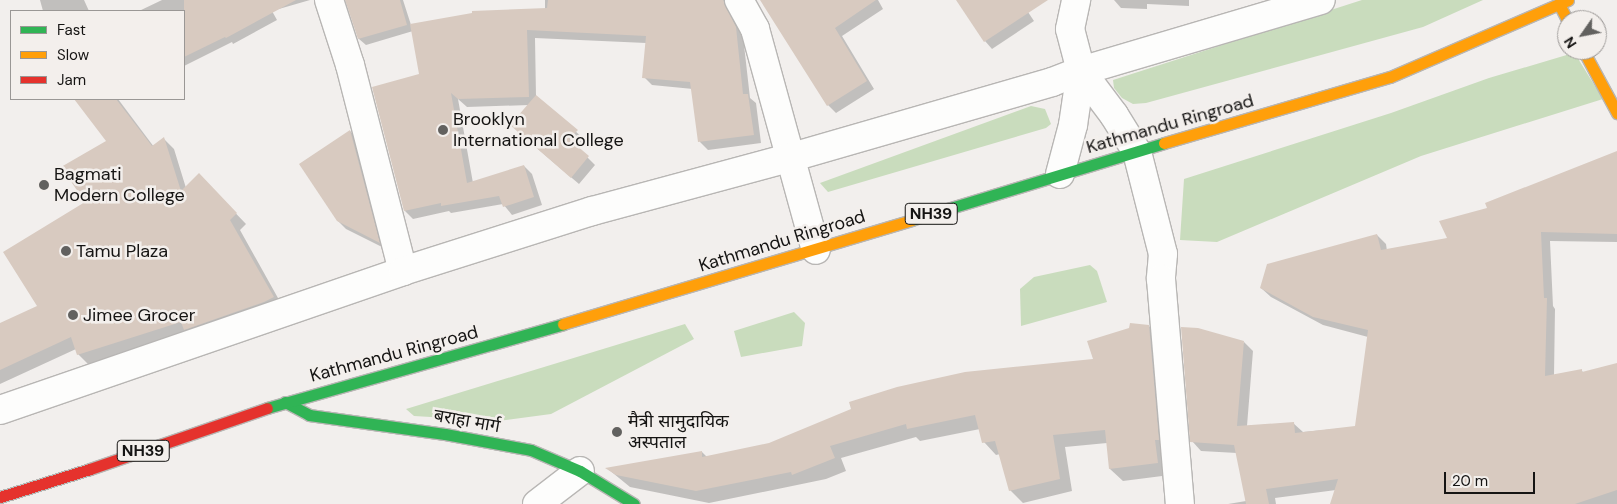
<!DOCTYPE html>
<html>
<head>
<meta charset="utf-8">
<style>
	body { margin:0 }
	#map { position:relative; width:1617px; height:504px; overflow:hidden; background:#f2efed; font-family:"DM Sans","Noto Sans Devanagari",sans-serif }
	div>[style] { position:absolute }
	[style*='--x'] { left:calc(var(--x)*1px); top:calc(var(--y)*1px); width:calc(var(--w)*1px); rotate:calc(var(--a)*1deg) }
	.green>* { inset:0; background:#c9dcbd }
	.shadow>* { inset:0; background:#0003 }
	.building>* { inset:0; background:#d8cac0 }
	.roads { filter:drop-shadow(1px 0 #b8b6b4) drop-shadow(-1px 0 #b8b6b4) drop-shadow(0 1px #b8b6b4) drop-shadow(0 -1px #b8b6b4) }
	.street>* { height:28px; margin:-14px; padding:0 14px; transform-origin:14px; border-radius:14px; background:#fdfdfc }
	.fast>* { height:11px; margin:-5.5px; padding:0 5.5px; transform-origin:5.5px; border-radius:5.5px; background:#30b455 }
	.slow>* { height:11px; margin:-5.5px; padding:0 5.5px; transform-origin:5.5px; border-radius:5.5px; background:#ff9f0a }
	.jam>* { height:11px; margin:-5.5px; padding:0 5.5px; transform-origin:5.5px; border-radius:5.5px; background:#e5322d }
	.dots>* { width:14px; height:14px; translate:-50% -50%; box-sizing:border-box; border:2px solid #f3efec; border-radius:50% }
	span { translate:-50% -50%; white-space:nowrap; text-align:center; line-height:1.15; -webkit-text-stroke:5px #f3efec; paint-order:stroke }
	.shield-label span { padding:1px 4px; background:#f3efec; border:1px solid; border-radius:4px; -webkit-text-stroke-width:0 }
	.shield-label { font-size:16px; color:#151413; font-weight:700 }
	.poi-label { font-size:18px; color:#151413 }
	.left { translate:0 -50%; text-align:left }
	.street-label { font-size:18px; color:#151413 }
	.legend { position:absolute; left:10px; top:10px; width:175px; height:90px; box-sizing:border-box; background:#f3efec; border:1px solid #9a9795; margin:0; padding:6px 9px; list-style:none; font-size:15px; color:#151413 }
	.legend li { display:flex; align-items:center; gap:10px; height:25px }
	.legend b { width:25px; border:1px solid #9a9795 }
	.north { position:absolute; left:1557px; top:10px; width:50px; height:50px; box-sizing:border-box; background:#f3efec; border:1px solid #9a9795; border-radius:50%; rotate:237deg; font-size:14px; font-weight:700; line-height:20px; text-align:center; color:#151413 }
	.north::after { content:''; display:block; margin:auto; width:18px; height:22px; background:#62615f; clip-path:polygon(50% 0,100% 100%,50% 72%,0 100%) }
	.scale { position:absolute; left:1444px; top:472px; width:91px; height:22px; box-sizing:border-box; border:2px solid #151413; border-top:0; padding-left:6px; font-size:15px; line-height:18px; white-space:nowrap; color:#151413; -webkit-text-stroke:4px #f3efec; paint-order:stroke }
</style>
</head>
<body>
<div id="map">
	<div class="green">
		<i style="clip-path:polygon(1362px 0,1483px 0,1423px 27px,1146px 103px,1133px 104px,1122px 98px,1114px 88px,1113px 80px)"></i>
		<i style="clip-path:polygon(1570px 54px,1577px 57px,1603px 99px,1421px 156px,1217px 242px,1180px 240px,1184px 179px,1391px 113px,1489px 78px)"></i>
		<i style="clip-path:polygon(1031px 106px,1045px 109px,1051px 124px,1046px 128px,828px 192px,820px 183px)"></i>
		<i style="clip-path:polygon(1090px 265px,1097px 271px,1107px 302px,1021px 326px,1020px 289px,1034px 277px)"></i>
		<i style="clip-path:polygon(794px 312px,805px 323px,802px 346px,741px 357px,734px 331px)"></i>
		<i style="clip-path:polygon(685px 324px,694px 339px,551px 414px,498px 421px,414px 416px,406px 409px)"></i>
	</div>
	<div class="shadow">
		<i style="clip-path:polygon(40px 0,84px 0,89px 11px,43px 11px)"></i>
		<i style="clip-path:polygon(162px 0,310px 0,272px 11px,277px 20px,233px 44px,232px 42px,184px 66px,184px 11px,139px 11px)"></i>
		<i style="clip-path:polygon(347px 0,403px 0,411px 25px,545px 9px,545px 0,734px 0,743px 36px,750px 98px,756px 103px,761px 143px,708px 150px,700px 142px,693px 89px,652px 85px,644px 77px,646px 43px,535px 38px,536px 96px,584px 139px,577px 147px,595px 165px,579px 184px,519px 133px,529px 105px,467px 107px,458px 99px,473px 183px,524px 166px,532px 174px,542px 205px,512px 215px,503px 204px,451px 213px,449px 211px,413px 219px,405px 211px,420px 75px,413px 31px,366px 45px,359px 39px)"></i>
		<i style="clip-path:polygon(761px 0,878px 0,883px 9px,842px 36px,874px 89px,836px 113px,828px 105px)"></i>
		<i style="clip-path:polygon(957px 0,1020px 0,1034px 21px,992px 49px,985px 41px)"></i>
		<i style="clip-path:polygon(1114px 0,1189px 0,1189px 6px,1147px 4px,1147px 9px,1121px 8px)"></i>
		<i style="clip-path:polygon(75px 99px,118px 99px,154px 147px,164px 139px,174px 149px,186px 188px,199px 175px,246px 224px,240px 230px,283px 307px,189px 332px,88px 364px,78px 354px,76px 349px,0 384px,0 325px,39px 307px,87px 202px,108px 142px)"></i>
		<i style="clip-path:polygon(350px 131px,358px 139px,386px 249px,346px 229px,338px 221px,300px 164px)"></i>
		<i style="clip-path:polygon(1617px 153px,1617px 242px,1550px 241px,1553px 306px,1555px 309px,1554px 376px,1581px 370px,1584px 373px,1617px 365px,1617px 504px,1331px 504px,1336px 490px,1275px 498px,1276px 504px,1228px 504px,1246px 501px,1237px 453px,1201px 451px,1192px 441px,1244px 342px,1253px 351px,1247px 426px,1293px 423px,1303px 432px,1356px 427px,1368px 337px,1323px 325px,1271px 297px,1261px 288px,1377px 235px,1386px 244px,1387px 251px,1448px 239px,1488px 209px)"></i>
		<i style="clip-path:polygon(1149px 326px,1161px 339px,1170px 475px,1123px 481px,1110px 469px,1107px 443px,1065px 447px,1072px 491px,1023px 503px,1010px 490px,1000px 454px,996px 455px,984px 442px,980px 429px,920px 441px,916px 437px,841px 458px,846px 471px,826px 479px,709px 503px,630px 487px,608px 469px,702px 452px,707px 457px,769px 444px,1095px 360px)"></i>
	</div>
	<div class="building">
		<i style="clip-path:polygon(184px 0,296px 0,226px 38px,225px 37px,184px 57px)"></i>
		<i style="clip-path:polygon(345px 0,400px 0,407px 25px,358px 39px)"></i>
		<i style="clip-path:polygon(548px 0,723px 0,736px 27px,743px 94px,748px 94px,754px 135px,698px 142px,690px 82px,642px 78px,646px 36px,527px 30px,529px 97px,458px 99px,451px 93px,467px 183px,524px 165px,534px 197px,503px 207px,499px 196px,441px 206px,441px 203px,404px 211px,372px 87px,419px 74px,410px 24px,472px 13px,472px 11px,547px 8px)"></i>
		<i style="clip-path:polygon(760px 0,876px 0,835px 28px,867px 81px,827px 106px)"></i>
		<i style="clip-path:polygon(956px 0,1048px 0,984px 42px)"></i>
		<i style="clip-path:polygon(536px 95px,578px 130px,569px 139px,589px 156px,571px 178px,510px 125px)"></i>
		<i style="clip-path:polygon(74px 99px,116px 99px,152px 146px,164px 137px,181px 191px,199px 173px,237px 213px,230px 220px,274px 297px,264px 302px,184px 330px,181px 322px,77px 355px,71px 337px,0 370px,0 323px,37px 306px,3px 252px,85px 202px,61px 167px,106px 141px)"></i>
		<i style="clip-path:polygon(350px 130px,380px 243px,337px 221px,299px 164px)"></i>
		<i style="clip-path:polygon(1617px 151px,1617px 234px,1541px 232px,1544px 298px,1547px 298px,1545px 376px,1582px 369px,1582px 372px,1617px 363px,1617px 490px,1575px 504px,1330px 504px,1338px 479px,1266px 489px,1269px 504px,1246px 504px,1234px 445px,1190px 442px,1181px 327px,1198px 328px,1244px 341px,1237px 426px,1294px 422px,1295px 433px,1355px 426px,1368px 330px,1313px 317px,1260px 288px,1267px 264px,1377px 234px,1381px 250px,1447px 238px,1439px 221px,1487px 208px,1485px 203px)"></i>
		<i style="clip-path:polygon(1130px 323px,1149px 325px,1159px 440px,1155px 440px,1158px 463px,1109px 469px,1105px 430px,1053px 435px,1060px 479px,1009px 491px,995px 441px,982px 443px,975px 415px,907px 429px,906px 424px,830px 446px,835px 458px,792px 475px,791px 472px,696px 491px,616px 475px,605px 468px,702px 451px,702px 457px,769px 443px,851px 409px,849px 402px,897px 387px,965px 372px,1093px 359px,1087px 341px,1129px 328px)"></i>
	</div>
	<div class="roads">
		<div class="street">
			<i style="--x:329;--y:0;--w:68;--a:72.1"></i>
			<i style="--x:350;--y:65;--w:213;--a:75.6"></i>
			<i style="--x:739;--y:0;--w:33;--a:61"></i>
			<i style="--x:755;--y:29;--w:229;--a:74.6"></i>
			<i style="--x:1081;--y:71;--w:55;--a:53.1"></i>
			<i style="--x:1114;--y:115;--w:44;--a:58.1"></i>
			<i style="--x:1137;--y:152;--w:105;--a:75.7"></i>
			<i style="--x:1163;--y:254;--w:25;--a:95"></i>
			<i style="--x:1161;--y:279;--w:226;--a:85.2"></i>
			<i style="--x:1060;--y:174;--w:51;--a:-75.1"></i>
			<i style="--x:1073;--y:125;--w:55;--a:-81.6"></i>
			<i style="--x:1081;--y:71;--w:43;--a:-104.7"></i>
			<i style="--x:1070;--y:29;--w:30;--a:-78"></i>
			<i style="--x:0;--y:410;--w:426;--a:-19"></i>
			<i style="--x:403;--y:271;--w:198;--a:-17.6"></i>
			<i style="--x:592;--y:211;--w:204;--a:-15.1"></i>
			<i style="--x:789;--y:158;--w:274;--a:-16.1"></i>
			<i style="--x:1052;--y:82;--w:31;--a:-21"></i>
			<i style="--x:1081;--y:71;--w:250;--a:-16.5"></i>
			<i style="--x:537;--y:504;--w:54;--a:-37.5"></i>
		</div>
		<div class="fast">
			<i style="--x:911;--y:220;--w:264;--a:-16.9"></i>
			<i style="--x:285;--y:402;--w:27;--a:28"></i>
			<i style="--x:309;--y:415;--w:137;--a:8"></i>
			<i style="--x:445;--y:434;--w:87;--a:10.5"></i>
			<i style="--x:531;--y:450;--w:53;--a:23.2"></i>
			<i style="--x:580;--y:471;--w:63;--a:31.4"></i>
			<i style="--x:267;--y:408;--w:308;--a:-15.8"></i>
		</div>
		<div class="slow">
			<i style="--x:1559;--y:4;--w:18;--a:63"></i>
			<i style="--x:1583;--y:50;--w:72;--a:61.6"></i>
			<i style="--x:1164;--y:143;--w:235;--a:-16.3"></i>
			<i style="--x:1390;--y:77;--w:194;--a:-23.4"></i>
			<i style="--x:563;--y:324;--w:363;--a:-16.6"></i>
		</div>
		<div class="jam">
			<i style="--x:0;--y:497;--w:94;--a:-17.3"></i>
			<i style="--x:90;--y:469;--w:187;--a:-19"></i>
		</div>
	</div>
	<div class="dots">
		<i style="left:443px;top:130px;background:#62615f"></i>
		<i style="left:44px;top:185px;background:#62615f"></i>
		<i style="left:66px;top:251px;background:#62615f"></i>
		<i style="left:73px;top:315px;background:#62615f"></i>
		<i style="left:617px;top:432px;background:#62615f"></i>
	</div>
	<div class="shield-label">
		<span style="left:931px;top:214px">NH39</span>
		<span style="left:143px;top:451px">NH39</span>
	</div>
	<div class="poi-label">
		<span class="left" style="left:453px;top:130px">Brooklyn<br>International College</span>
		<span class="left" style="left:54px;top:185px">Bagmati<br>Modern College</span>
		<span class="left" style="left:76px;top:251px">Tamu Plaza</span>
		<span class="left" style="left:83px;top:315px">Jimee Grocer</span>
		<span class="left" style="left:628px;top:432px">मैत्री सामुदायिक<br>अस्पताल</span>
	</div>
	<div class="street-label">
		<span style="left:1170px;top:124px;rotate:-16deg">Kathmandu Ringroad</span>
		<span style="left:782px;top:241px;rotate:-17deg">Kathmandu Ringroad</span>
		<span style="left:394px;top:354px;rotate:-15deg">Kathmandu Ringroad</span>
		<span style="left:467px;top:421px;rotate:10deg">बराहा मार्ग</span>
	</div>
	<ul class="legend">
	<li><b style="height:6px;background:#30b455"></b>Fast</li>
	<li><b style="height:6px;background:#ff9f0a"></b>Slow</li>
	<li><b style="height:6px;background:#e5322d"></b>Jam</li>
	</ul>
	<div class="north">N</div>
	<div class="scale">20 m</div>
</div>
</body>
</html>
